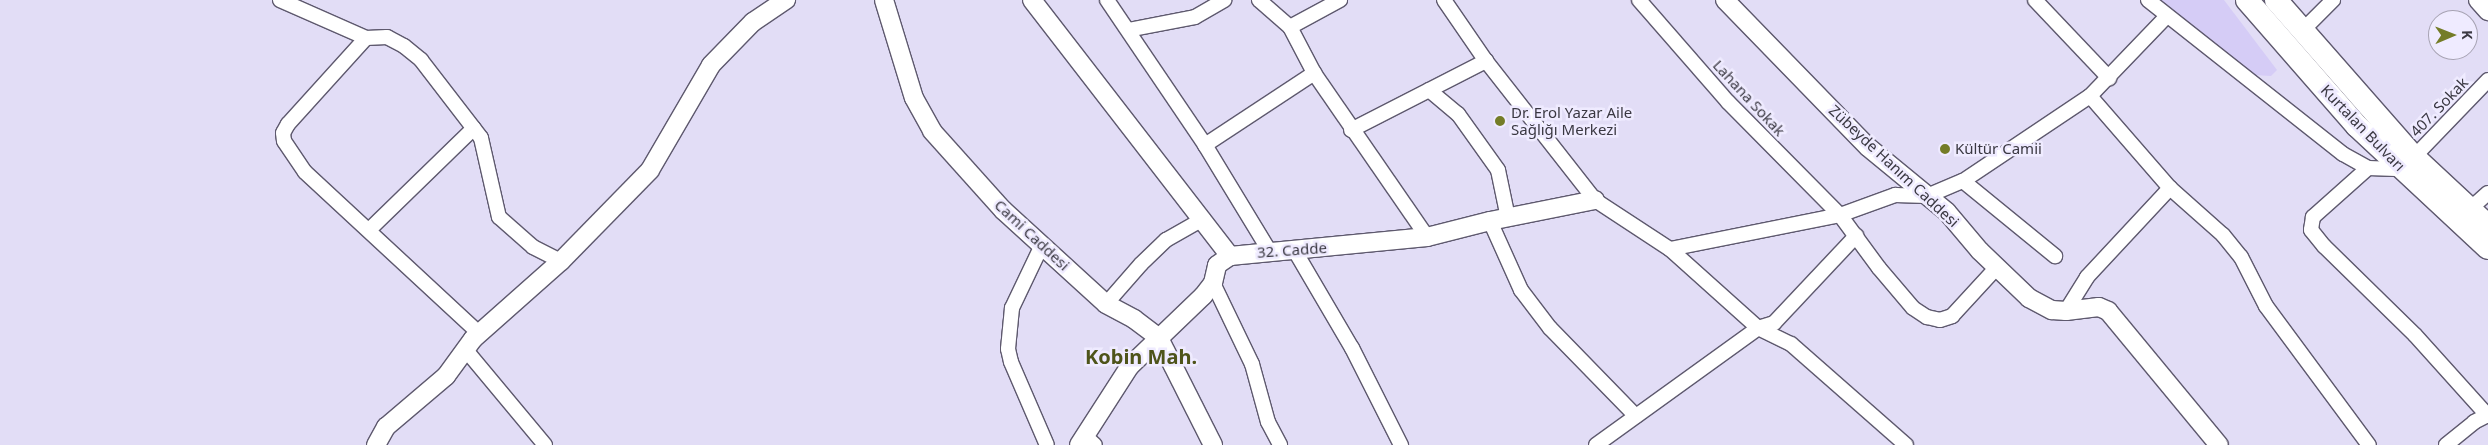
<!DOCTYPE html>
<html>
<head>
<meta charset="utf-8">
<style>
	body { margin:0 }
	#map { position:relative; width:2488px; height:445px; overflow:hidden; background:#e2ddf6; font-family:"Noto Sans",sans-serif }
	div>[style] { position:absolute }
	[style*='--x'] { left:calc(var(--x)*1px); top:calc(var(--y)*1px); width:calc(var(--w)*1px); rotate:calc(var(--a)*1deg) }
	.green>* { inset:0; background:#d5ccf6 }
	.roads { filter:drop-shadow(1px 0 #5e596e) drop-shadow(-1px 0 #5e596e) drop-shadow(0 1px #5e596e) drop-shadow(0 -1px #5e596e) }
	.minor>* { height:14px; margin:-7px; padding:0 7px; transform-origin:7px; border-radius:7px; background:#fff }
	.tertiary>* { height:18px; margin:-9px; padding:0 9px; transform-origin:9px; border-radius:9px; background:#fff }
	.trunk>* { height:22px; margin:-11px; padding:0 11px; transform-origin:11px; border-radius:11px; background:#fff }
	.dots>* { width:14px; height:14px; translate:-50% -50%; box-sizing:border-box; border:2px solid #efebff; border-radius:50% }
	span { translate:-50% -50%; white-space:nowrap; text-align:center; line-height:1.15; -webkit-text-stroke:5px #efebff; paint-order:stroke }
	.street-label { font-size:15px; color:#3a3842 }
	.poi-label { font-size:15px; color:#3a3842 }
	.left { translate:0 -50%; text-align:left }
	.district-label { font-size:20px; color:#4e541a; font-weight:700 }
	.north { position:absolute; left:2428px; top:10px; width:50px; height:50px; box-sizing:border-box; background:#efebff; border:1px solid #a7a3b3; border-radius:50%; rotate:89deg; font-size:14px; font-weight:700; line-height:20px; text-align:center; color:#3a3842 }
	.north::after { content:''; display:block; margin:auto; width:18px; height:22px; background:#747c27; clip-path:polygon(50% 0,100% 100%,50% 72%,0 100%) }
</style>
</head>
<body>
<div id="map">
	<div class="green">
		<i style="clip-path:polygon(2159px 0,2224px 0,2277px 70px,2271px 76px,2254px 75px)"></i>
	</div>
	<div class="roads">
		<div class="minor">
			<i style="--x:280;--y:0;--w:94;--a:23.8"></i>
			<i style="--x:366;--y:38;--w:21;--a:-3"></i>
			<i style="--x:387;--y:37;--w:19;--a:28"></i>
			<i style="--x:404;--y:46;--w:22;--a:39"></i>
			<i style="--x:421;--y:60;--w:98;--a:52.4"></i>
			<i style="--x:481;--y:138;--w:81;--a:77.2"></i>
			<i style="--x:499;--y:217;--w:45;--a:41.4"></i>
			<i style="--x:533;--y:247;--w:31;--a:27"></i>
			<i style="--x:1107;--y:0;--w:175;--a:55.9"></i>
			<i style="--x:1205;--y:145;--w:125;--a:58.7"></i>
			<i style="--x:1259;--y:0;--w:41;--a:41.1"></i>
			<i style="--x:1290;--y:27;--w:52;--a:62.4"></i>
			<i style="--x:1314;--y:73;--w:199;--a:55.4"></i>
			<i style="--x:1444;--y:0;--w:74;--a:55.5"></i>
			<i style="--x:1486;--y:61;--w:177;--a:51.9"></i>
			<i style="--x:1595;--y:200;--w:90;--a:33.2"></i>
			<i style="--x:1670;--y:249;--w:118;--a:41.9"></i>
			<i style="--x:1758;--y:328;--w:37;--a:26"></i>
			<i style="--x:1791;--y:344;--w:153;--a:41.3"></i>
			<i style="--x:1639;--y:0;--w:135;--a:48.9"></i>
			<i style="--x:1728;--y:102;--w:159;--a:45.3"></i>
			<i style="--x:1840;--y:215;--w:66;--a:53.7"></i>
			<i style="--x:1879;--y:268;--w:52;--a:49.6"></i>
			<i style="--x:1913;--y:308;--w:17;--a:33"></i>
			<i style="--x:1927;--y:317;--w:13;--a:13"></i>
			<i style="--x:1940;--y:320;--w:13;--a:-18"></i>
			<i style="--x:1952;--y:316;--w:67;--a:-47.4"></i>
			<i style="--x:2035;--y:0;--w:108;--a:46.5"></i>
			<i style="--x:2148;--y:0;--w:248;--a:38.3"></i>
			<i style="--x:2343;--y:154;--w:29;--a:29"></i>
			<i style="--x:2368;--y:168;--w:35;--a:2"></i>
			<i style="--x:1290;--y:27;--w:57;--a:-28.4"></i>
			<i style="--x:1128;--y:30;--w:68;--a:-11"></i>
			<i style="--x:1195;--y:17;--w:34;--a:-30"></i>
			<i style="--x:2302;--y:31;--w:44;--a:-45"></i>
			<i style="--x:366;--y:38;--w:116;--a:132.2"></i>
			<i style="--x:288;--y:124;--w:10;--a:119"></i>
			<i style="--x:283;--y:133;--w:8;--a:83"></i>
			<i style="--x:284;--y:141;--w:37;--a:56"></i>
			<i style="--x:305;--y:172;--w:237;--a:42.8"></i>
			<i style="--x:1429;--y:90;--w:38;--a:40"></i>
			<i style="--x:1458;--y:114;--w:69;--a:54.5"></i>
			<i style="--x:1498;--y:170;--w:49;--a:78.2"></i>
			<i style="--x:2090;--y:96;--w:122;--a:49"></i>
			<i style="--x:2170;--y:188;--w:71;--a:41.6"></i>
			<i style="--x:2223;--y:235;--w:28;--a:51"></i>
			<i style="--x:2241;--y:257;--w:55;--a:63"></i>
			<i style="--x:2266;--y:306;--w:173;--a:53.5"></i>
			<i style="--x:1351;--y:130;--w:152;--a:-27.1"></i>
			<i style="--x:1205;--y:145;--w:131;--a:-33.4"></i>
			<i style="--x:2414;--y:157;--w:107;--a:-46.1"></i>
			<i style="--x:2368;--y:168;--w:74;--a:138.3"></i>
			<i style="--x:2313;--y:217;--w:13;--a:99"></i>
			<i style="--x:2311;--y:230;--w:21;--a:51"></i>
			<i style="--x:2324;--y:246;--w:127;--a:44.4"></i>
			<i style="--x:2415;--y:335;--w:109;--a:48"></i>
			<i style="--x:1963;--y:181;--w:119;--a:39.2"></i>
			<i style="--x:2470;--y:209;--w:24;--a:-42"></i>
			<i style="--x:1490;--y:221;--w:76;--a:65.8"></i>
			<i style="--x:1521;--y:290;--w:48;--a:52.7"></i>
			<i style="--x:1550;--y:328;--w:123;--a:45.7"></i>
			<i style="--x:369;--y:230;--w:146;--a:-44.2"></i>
			<i style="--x:1042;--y:245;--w:70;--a:115.5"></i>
			<i style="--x:1012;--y:308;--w:41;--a:95.6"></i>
			<i style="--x:1008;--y:349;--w:13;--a:77"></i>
			<i style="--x:1011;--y:362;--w:90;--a:66.6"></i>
			<i style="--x:1670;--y:249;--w:173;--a:-11.3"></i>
			<i style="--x:1840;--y:215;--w:59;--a:-20"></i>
			<i style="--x:1895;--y:195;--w:32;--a:2"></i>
			<i style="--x:1927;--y:196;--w:39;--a:-23"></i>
			<i style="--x:1963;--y:181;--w:153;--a:-33.8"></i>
			<i style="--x:2090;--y:96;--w:111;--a:-46.1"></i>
			<i style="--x:1295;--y:251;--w:113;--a:59.6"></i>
			<i style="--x:1352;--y:348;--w:109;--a:63.2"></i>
			<i style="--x:1213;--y:283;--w:90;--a:64.3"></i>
			<i style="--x:1252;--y:364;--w:60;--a:74.6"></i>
			<i style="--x:1268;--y:422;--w:26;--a:62"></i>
			<i style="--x:1106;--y:304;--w:53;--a:-48.8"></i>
			<i style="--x:1141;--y:264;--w:35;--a:-44"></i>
			<i style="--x:1166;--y:240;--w:43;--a:-29.6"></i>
			<i style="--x:2066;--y:311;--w:40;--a:-58"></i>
			<i style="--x:2087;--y:277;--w:122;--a:-47"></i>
			<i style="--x:465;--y:349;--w:125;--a:50.2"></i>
			<i style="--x:1085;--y:436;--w:13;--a:42"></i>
			<i style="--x:1596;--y:445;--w:200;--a:-35.8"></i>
			<i style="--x:1758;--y:328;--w:17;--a:-17"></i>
			<i style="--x:1774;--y:323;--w:120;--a:-46.7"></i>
			<i style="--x:2446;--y:445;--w:36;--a:-39"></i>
			<i style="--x:2474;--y:422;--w:16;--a:-27"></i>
		</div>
		<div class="tertiary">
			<i style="--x:884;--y:0;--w:102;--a:73"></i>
			<i style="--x:914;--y:98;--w:38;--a:61"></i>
			<i style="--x:932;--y:131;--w:106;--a:48.1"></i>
			<i style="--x:1003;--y:210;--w:139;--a:42.4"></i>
			<i style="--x:1106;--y:304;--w:32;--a:28"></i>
			<i style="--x:1134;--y:319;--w:31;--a:37"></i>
			<i style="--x:1159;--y:338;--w:120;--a:63.2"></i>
			<i style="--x:1032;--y:0;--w:324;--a:52.3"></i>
			<i style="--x:1725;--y:0;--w:205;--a:45.8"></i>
			<i style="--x:1868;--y:147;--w:102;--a:39.4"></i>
			<i style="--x:1947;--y:212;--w:51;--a:49.8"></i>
			<i style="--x:1980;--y:251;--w:68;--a:43.8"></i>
			<i style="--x:2029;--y:298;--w:26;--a:28"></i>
			<i style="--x:2052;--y:310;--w:14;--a:4"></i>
			<i style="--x:2066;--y:311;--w:33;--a:-7"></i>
			<i style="--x:2099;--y:307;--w:10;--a:24"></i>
			<i style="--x:2108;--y:311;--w:174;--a:50.4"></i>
			<i style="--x:2478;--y:0;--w:15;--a:48"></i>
			<i style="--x:376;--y:445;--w:21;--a:-61"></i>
			<i style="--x:386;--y:427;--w:79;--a:-40.4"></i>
			<i style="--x:446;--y:376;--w:46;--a:-53.9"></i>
			<i style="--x:473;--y:339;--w:118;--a:-41.6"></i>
			<i style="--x:561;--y:261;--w:127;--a:-45.6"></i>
			<i style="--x:650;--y:170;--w:121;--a:-59.8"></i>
			<i style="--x:711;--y:65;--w:60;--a:-45.7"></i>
			<i style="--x:753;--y:22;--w:40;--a:-34"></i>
			<i style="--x:1079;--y:445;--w:94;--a:-57.2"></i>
			<i style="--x:1130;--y:366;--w:101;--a:-43.8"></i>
			<i style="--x:1203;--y:296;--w:16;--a:-52"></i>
			<i style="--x:1213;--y:283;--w:18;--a:-77"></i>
			<i style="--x:1217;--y:265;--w:16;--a:-35"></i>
			<i style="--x:1230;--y:256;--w:198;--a:-5.5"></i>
			<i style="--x:1427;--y:237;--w:65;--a:-14.3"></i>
			<i style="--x:1490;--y:221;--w:107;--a:-11.3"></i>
		</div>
		<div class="trunk">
			<i style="--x:2247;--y:0;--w:167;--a:48.9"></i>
			<i style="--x:2357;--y:126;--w:179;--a:43"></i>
			<i style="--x:2276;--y:0;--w:209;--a:48.7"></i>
			<i style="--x:2414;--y:157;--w:101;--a:43"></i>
		</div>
	</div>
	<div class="dots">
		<i style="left:1500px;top:121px;background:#747c27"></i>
		<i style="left:1945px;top:149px;background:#747c27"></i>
	</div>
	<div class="street-label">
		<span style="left:1749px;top:98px;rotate:47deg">Lahana Sokak</span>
		<span style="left:2439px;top:107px;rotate:-46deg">407. Sokak</span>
		<span style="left:2363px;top:128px;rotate:46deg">Kurtalan Bulvarı</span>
		<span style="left:1894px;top:166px;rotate:43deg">Zübeyde Hanım Caddesi</span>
		<span style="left:1032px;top:235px;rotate:43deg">Cami Caddesi</span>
		<span style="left:1292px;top:250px;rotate:-4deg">32. Cadde</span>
	</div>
	<div class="poi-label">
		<span class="left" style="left:1511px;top:121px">Dr. Erol Yazar Aile<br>Sağlığı Merkezi</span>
		<span class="left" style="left:1955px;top:149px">Kültür Camii</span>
	</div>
	<div class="district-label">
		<span style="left:1141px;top:356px">Kobin Mah.</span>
	</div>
	<div class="north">K</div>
</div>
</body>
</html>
